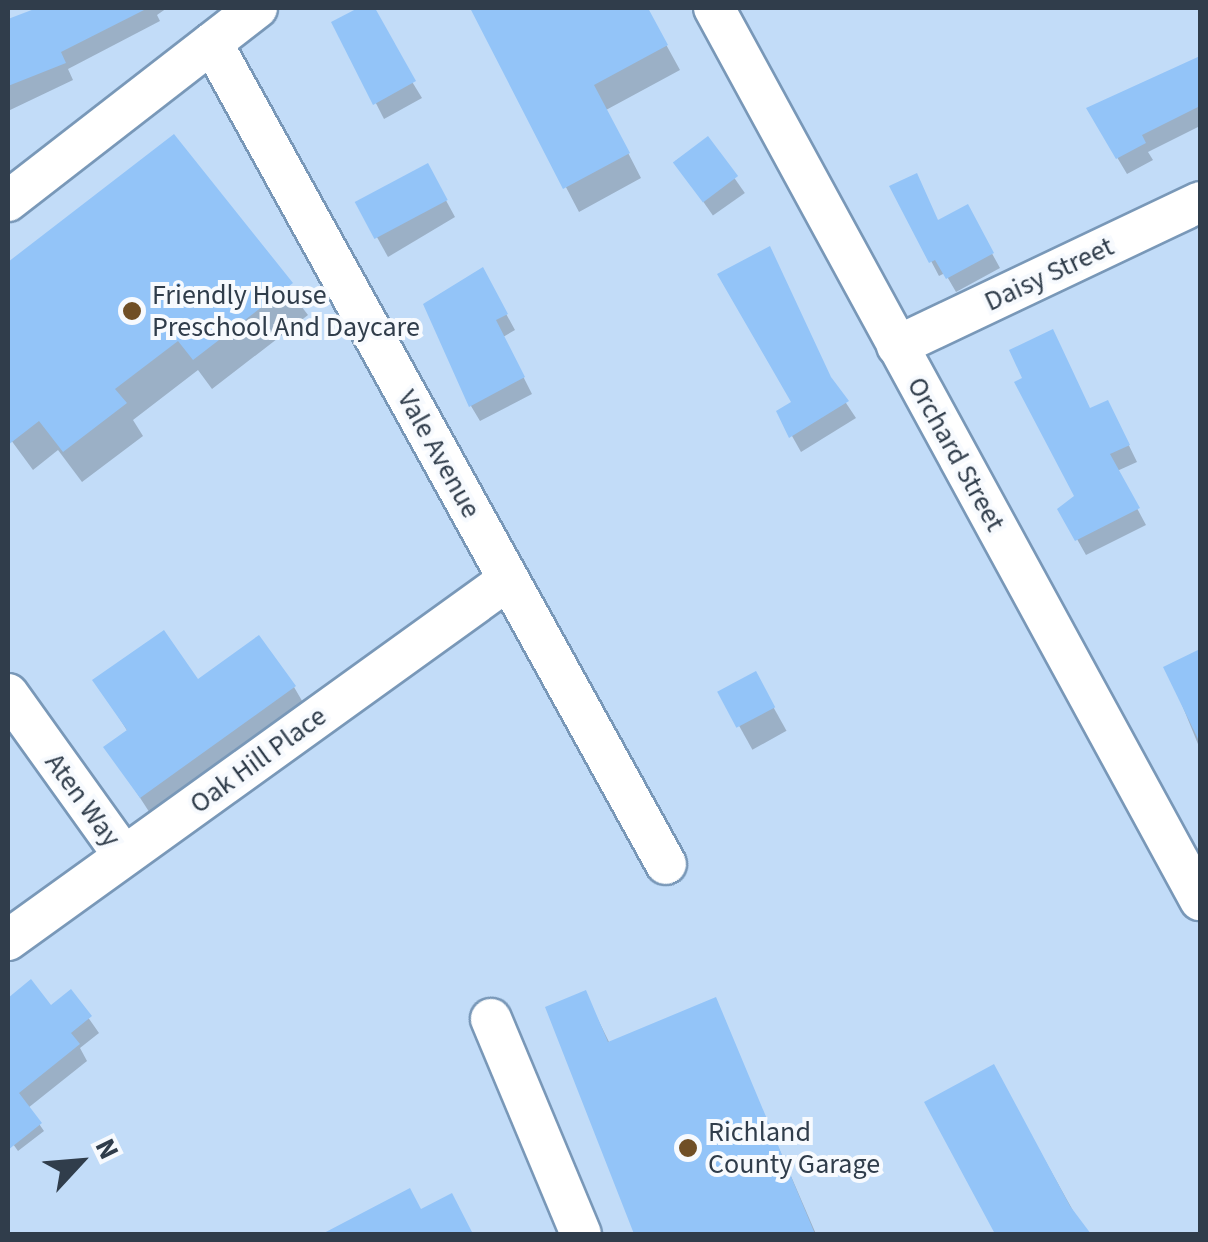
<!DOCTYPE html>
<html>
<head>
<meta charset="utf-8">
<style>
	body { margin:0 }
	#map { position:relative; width:1208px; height:1242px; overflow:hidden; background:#c2dcf8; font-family:"Source Sans 3",sans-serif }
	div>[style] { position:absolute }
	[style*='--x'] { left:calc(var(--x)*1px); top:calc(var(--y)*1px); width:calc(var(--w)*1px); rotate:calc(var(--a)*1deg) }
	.shadow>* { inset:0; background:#0003; transform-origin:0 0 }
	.building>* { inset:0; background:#93c4f8; transform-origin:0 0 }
	.roads { filter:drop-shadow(2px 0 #7998b8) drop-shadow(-2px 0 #7998b8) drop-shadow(0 2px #7998b8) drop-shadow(0 -2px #7998b8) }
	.street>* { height:40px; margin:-20px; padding:0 20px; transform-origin:20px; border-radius:20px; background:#fff }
	.dots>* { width:28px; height:28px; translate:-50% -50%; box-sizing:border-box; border:5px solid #f7fafe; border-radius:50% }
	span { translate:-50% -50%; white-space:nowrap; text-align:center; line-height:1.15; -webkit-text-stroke:8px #f7fafe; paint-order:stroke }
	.street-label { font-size:28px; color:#303d4b }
	.poi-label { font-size:28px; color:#303d4b }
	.left { translate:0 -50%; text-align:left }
	.frame { position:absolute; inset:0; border:10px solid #303d4b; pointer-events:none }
	.north { position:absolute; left:30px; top:1112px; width:100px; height:100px; -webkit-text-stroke:8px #f7fafe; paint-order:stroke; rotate:64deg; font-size:28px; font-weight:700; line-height:40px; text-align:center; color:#303d4b }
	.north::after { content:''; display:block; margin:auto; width:35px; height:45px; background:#303d4b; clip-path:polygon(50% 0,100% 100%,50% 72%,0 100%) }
</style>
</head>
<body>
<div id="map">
	<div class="shadow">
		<i style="clip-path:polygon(42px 8px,167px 8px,157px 15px,160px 21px,68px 69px,73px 80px,8px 111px,8px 20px)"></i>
		<i style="clip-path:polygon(367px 8px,422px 98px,384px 119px,335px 23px)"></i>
		<i style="clip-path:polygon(472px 8px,646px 8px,680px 70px,606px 110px,641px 178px,579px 212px)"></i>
		<i style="clip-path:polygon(1200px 58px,1200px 126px,1148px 152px,1153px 160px,1127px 174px,1089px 110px)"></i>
		<i style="clip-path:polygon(174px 138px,308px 315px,212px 389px,198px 370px,133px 420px,143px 436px,82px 482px,58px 450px,33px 470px,8px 436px,8px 265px)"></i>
		<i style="left:707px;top:139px;width:66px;height:39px;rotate:55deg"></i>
		<i style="clip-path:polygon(436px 182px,455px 217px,388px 257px,358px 203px)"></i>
		<i style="clip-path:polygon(892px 187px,939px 223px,967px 208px,1000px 268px,956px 292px,945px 273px,939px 276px)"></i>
		<i style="clip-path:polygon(482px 270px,515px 330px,503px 337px,532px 394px,480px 421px,471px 406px)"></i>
		<i style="clip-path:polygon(834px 385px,856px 418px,801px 452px,792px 436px,794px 403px)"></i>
		<i style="clip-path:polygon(1116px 419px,1137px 462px,1117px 471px,1146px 525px,1086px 555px,1060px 509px,1078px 497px)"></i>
		<i style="clip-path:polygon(1200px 652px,1200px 749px,1167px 668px)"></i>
		<i style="left:755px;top:674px;width:65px;height:39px;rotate:61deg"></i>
		<i style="clip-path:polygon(96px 681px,294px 687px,312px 718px,159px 827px,107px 747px,128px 732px)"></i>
		<i style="clip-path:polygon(31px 982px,51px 1008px,71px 993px,99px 1033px,80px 1048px,87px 1061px,28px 1108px,44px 1131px,18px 1151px,8px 1137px,8px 1001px)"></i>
		<i style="clip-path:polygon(585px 993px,610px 1044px,715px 1000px,816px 1234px,638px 1234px,548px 1008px)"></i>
		<i style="clip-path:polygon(993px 1067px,1086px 1234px,996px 1234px,927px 1103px)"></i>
		<i style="clip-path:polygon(451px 1197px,472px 1234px,335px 1231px,421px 1212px)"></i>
	</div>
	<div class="building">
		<i style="clip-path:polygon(37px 8px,148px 8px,61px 52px,66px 63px,8px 86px,8px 19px)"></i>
		<i style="clip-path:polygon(358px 8px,375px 8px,416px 81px,373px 105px,331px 22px)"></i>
		<i style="clip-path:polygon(470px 8px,648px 8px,668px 45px,594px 85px,630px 153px,563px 189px)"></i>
		<i style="clip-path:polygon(1200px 56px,1200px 106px,1142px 135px,1146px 143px,1116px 159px,1086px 108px)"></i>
		<i style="clip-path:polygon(174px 134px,293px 283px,193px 360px,178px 341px,115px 389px,127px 403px,63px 452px,39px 421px,8px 445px,8px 262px)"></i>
		<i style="left:708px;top:136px;width:50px;height:44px;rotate:53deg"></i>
		<i style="left:428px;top:163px;width:42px;height:83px;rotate:62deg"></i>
		<i style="clip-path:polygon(917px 173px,938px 220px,968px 204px,994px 253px,946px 279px,935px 260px,929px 263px,889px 186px)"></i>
		<i style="clip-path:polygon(770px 246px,831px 377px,849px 401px,789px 438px,776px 411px,791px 402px,717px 274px)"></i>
		<i style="clip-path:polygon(483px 267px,508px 314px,496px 320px,525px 377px,469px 407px,423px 304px)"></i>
		<i style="clip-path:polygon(1053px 329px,1090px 408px,1108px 400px,1130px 445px,1110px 454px,1140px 508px,1075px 541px,1057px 509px,1074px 496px,1014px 382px,1022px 378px,1009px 350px)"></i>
		<i style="clip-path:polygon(164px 630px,198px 679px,259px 635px,296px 686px,140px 798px,103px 747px,127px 730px,92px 680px)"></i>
		<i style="clip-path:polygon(1200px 649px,1200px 743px,1163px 667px)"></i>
		<i style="left:756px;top:671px;width:41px;height:44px;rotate:62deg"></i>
		<i style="clip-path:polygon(31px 979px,51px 1005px,71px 989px,92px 1016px,71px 1033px,80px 1044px,19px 1093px,42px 1123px,8px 1150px,8px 998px)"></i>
		<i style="clip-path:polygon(586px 990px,608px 1042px,716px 997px,815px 1234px,634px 1234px,545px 1007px)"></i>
		<i style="clip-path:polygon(994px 1064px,1070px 1206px,1091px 1234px,995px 1234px,924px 1102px)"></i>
		<i style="clip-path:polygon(410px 1188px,421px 1209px,452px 1193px,473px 1234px,322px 1234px)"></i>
	</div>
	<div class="roads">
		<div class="street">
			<i style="--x:714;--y:8;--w:1016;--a:61.42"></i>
			<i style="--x:212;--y:43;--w:938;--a:61.06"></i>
			<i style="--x:8;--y:201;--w:315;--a:-37.8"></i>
			<i style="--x:897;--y:346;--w:335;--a:-25.4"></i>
			<i style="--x:8;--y:694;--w:199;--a:54.4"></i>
			<i style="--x:8;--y:940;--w:616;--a:-35.75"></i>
			<i style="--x:491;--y:1019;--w:233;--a:67.3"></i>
		</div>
	</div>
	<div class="dots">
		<i style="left:132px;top:311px;background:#704f26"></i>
		<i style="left:688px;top:1148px;background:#704f26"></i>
	</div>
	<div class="street-label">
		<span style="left:1049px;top:274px;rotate:-25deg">Daisy Street</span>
		<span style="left:439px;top:454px;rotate:61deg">Vale Avenue</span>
		<span style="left:956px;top:454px;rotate:61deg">Orchard Street</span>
		<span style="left:258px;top:760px;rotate:-36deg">Oak Hill Place</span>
		<span style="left:83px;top:800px;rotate:54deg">Aten Way</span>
	</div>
	<div class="poi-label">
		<span class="left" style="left:152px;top:311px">Friendly House<br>Preschool And Daycare</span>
		<span class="left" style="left:708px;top:1148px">Richland<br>County Garage</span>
	</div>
	<div class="frame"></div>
	<div class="north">N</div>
</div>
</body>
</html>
